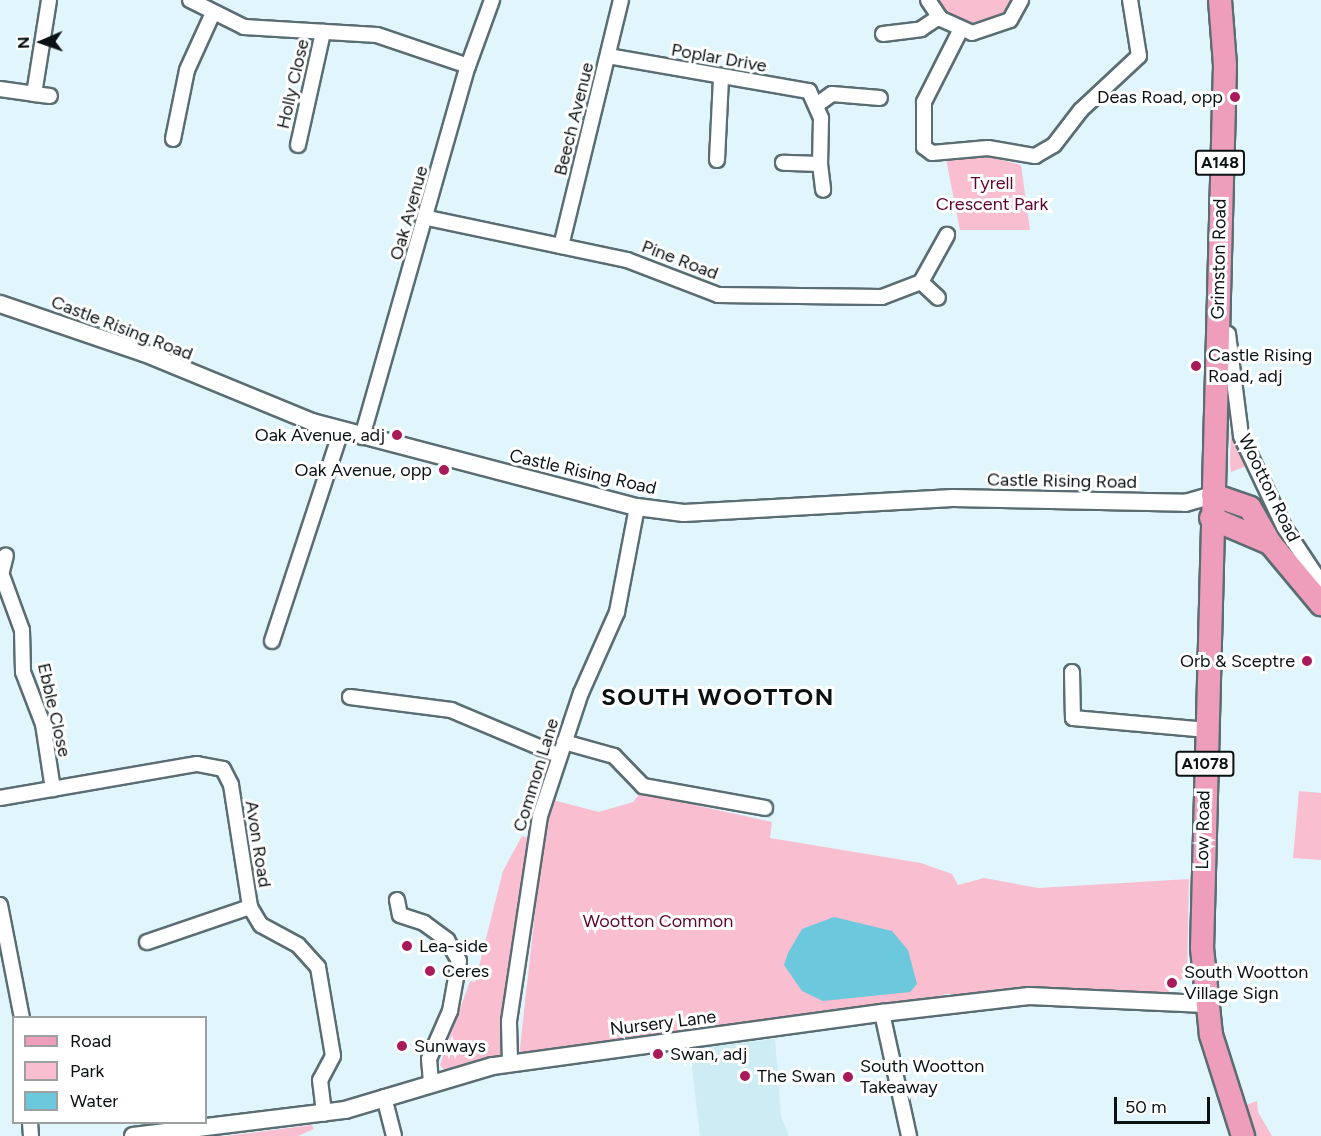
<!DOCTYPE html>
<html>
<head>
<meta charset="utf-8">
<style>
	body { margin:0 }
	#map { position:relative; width:1321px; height:1136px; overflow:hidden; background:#e0f6fc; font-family:Figtree,sans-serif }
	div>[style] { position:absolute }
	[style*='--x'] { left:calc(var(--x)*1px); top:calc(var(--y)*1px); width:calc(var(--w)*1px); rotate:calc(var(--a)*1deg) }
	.built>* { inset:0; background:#cdecf4 }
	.green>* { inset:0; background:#f9becf }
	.water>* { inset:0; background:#6bc8dd }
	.roads { filter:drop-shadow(2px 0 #5a6d72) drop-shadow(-2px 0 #5a6d72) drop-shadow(0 2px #5a6d72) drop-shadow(0 -2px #5a6d72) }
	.minor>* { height:14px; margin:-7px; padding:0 7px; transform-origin:7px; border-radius:7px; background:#fff }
	.tertiary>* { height:16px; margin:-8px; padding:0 8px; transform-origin:8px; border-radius:8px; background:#fff }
	.primary>* { height:22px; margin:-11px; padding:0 11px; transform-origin:11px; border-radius:11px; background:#ee9dba }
	.dots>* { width:16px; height:16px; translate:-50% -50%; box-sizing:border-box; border:3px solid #fff; border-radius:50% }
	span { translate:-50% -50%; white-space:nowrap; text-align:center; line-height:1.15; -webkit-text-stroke:6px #fff; paint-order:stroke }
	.shield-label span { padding:2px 4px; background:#fff; border:2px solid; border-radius:4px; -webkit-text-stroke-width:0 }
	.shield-label { font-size:16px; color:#0a1113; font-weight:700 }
	.street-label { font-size:18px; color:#0a1113 }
	.poi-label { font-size:18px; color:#0a1113 }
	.right { translate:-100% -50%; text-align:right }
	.left { translate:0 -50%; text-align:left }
	.park-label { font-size:18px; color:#5e042f }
	.district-label { font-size:24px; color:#0a1113; font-weight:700; letter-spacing:1.5px }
	.legend { position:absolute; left:12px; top:1016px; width:195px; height:108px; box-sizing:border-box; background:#fff; border:2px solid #9da0a1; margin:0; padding:8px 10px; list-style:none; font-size:18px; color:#0a1113 }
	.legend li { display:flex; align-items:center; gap:12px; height:30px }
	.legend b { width:30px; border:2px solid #9da0a1 }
	.north { position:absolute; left:12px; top:12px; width:60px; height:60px; -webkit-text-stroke:4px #fff; paint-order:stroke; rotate:268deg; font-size:16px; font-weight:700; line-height:24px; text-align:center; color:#0a1113 }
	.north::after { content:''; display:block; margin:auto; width:21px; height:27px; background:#0a1113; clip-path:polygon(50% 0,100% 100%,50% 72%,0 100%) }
	.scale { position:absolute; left:1114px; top:1097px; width:96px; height:27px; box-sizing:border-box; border:3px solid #0a1113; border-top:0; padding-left:8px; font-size:18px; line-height:21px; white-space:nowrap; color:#0a1113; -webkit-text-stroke:4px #fff; paint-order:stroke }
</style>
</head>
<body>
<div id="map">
	<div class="built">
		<i style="clip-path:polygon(775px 1039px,781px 1116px,789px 1136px,700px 1136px,690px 1049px)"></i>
	</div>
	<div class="green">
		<i style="clip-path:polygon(934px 0,1013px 0,1003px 13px,967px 25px,942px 13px)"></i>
		<i style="clip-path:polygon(991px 157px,1021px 165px,1030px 230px,960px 230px,946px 159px)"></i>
		<i style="clip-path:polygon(1231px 427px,1246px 466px,1231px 472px,1230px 464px)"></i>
		<i style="clip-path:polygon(1299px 791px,1321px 793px,1321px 860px,1293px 858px)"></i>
		<i style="clip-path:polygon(640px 793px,772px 822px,770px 838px,921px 863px,952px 874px,958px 885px,984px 878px,1038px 888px,1189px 879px,1187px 974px,1166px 994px,944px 994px,941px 999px,519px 1057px,543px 841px,553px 800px,599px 812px,633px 802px)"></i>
		<i style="clip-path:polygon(522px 836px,531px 839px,502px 1055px,448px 1074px,440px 1065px,470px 981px,475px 982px,503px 871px)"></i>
		<i style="clip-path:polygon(1257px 1101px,1258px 1112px,1272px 1136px,1257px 1136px,1246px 1105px)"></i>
		<i style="clip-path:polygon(312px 1125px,314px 1129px,298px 1136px,226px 1136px)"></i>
	</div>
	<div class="water">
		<i style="clip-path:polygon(834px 917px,892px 931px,908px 950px,917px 984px,910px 992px,823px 1001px,802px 991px,784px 965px,788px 953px,802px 929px)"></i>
	</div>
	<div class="roads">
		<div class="minor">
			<i style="--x:190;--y:0;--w:60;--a:26.6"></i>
			<i style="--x:244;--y:27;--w:133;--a:3.4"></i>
			<i style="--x:377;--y:35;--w:96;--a:18.8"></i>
			<i style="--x:928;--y:0;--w:23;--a:56"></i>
			<i style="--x:941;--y:19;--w:34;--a:24"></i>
			<i style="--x:972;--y:33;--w:40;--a:-18.9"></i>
			<i style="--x:1010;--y:20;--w:23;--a:-61"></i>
			<i style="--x:961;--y:29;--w:82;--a:116.9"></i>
			<i style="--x:924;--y:102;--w:45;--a:90"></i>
			<i style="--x:924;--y:147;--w:10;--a:37"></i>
			<i style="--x:932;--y:153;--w:56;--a:-5.1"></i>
			<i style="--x:988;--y:148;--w:48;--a:9.7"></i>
			<i style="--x:1035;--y:156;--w:22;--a:-30"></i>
			<i style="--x:1054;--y:145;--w:44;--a:-52.4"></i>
			<i style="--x:1081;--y:110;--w:79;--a:-43"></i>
			<i style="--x:1139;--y:56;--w:57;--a:-99.1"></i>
			<i style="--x:883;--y:34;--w:38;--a:-7"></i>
			<i style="--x:921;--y:29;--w:22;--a:-34"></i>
			<i style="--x:608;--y:56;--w:204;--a:9.9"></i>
			<i style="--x:809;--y:91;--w:30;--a:66"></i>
			<i style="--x:821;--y:118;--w:46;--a:91.2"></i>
			<i style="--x:820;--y:164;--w:37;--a:-178"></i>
			<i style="--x:0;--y:89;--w:34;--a:8"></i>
			<i style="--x:34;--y:94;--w:95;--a:-80.9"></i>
			<i style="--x:34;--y:94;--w:16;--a:7"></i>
			<i style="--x:818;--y:104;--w:17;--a:-36"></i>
			<i style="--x:832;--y:94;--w:48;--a:4.8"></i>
			<i style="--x:173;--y:139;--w:70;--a:-78.5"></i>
			<i style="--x:187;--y:70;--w:63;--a:-65.5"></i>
			<i style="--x:298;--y:145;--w:116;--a:-77.5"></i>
			<i style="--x:717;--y:160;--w:83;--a:-87.2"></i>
			<i style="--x:820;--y:164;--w:26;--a:83"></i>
			<i style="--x:428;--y:218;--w:203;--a:11.9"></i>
			<i style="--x:627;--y:260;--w:97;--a:21"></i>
			<i style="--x:718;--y:295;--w:164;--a:0.7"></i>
			<i style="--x:882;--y:297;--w:42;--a:-21"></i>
			<i style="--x:921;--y:282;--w:54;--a:-61"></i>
			<i style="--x:561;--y:246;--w:253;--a:-76.3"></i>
			<i style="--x:921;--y:282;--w:23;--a:43"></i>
			<i style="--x:1228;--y:334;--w:103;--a:82.7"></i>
			<i style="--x:1241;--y:436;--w:101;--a:64.7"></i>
			<i style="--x:1284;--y:527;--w:67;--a:56.5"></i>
			<i style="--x:362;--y:437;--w:386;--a:-74.1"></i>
			<i style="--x:468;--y:66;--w:70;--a:-70"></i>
			<i style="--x:0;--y:570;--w:64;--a:69.9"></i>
			<i style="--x:22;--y:630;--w:42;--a:88.6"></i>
			<i style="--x:23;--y:672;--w:56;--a:69"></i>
			<i style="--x:43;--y:724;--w:66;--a:81.3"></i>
			<i style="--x:2;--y:571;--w:16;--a:-76"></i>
			<i style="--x:272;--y:641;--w:221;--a:-71.8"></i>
			<i style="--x:1072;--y:672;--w:46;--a:88.8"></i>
			<i style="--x:1073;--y:718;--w:135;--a:5.1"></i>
			<i style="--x:350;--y:697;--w:102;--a:7.3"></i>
			<i style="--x:451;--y:710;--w:116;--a:22.8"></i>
			<i style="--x:564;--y:742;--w:52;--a:15.6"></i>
			<i style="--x:614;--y:756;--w:42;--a:46"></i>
			<i style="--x:643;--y:786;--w:124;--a:10.2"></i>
			<i style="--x:0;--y:798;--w:200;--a:-9.8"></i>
			<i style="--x:197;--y:764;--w:26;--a:11"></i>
			<i style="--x:223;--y:769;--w:18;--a:63"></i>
			<i style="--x:231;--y:785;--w:123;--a:81.1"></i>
			<i style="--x:250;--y:907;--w:21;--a:59"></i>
			<i style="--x:261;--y:925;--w:42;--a:28.4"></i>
			<i style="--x:298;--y:945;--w:30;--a:48"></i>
			<i style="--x:318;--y:967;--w:90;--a:80.4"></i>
			<i style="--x:333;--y:1056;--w:27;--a:118"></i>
			<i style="--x:320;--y:1080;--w:34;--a:83"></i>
			<i style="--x:397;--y:900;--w:15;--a:79"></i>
			<i style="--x:400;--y:915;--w:25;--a:18"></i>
			<i style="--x:424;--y:923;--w:29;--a:36"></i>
			<i style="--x:447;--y:940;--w:24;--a:60"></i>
			<i style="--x:459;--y:961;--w:51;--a:100.2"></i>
			<i style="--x:450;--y:1011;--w:52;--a:113.6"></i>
			<i style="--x:429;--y:1059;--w:22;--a:85"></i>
			<i style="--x:0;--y:905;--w:115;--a:79"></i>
			<i style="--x:147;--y:942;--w:109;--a:-18.8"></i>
			<i style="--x:882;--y:1013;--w:126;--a:77.6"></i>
			<i style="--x:510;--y:1063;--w:42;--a:-91.4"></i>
			<i style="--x:509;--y:1021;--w:207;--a:-81.4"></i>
			<i style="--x:540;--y:816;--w:130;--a:-71.6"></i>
			<i style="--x:581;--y:693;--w:89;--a:-66"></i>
			<i style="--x:617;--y:612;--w:107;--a:-79.2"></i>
			<i style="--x:384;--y:1097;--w:40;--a:75.6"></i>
			<i style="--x:30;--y:1122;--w:14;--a:86"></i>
		</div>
		<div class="tertiary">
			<i style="--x:0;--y:304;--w:152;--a:18.8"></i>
			<i style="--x:144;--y:353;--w:182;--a:22.3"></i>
			<i style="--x:312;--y:422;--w:336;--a:14.7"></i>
			<i style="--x:637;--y:507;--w:47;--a:7.3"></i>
			<i style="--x:684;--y:513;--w:269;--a:-3.2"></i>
			<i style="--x:953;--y:498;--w:232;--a:1.2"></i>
			<i style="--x:1185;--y:503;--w:29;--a:-16"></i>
			<i style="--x:133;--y:1136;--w:214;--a:-7"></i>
			<i style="--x:345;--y:1110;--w:154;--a:-16.6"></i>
			<i style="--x:493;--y:1066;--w:393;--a:-7.8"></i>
			<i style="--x:882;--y:1013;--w:148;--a:-6.6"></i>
			<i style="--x:1029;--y:996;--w:176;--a:2.6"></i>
		</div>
		<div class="primary">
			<i style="--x:1220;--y:0;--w:65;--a:85.6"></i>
			<i style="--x:1225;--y:65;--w:883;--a:91.49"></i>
			<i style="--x:1202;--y:948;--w:87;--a:84.1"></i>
			<i style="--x:1211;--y:1035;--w:106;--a:72.4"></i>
			<i style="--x:1213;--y:495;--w:39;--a:19"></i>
			<i style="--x:1250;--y:508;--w:40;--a:60.3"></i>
			<i style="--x:1270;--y:543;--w:80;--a:50.1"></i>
			<i style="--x:1211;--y:518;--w:64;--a:23"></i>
		</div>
	</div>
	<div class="dots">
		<i style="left:1235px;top:97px;background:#a81a5a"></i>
		<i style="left:1196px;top:366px;background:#a81a5a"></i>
		<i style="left:397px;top:435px;background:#a81a5a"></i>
		<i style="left:444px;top:470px;background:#a81a5a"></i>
		<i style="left:1307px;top:661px;background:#a81a5a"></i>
		<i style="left:407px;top:946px;background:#a81a5a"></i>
		<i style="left:430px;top:971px;background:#a81a5a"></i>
		<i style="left:1172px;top:983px;background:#a81a5a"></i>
		<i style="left:402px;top:1046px;background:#a81a5a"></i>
		<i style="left:658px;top:1054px;background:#a81a5a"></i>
		<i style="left:745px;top:1076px;background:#a81a5a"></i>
		<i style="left:848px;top:1077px;background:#a81a5a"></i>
	</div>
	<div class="shield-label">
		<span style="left:1220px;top:163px">A148</span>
		<span style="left:1205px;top:764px">A1078</span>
	</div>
	<div class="street-label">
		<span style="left:719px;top:58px;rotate:10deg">Poplar Drive</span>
		<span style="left:293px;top:84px;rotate:-77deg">Holly Close</span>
		<span style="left:574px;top:119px;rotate:-76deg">Beech Avenue</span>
		<span style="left:409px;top:213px;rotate:-74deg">Oak Avenue</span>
		<span style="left:1219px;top:259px;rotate:-89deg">Grimston Road</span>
		<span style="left:680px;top:260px;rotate:21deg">Pine Road</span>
		<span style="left:122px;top:328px;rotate:21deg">Castle Rising Road</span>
		<span style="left:583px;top:472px;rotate:13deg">Castle Rising Road</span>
		<span style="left:1062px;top:481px;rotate:1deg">Castle Rising Road</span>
		<span style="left:1269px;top:488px;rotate:64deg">Wootton Road</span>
		<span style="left:54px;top:710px;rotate:77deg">Ebble Close</span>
		<span style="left:536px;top:775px;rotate:-73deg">Common Lane</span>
		<span style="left:1203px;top:830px;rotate:-89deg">Low Road</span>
		<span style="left:258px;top:844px;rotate:81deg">Avon Road</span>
		<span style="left:663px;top:1023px;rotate:-7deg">Nursery Lane</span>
	</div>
	<div class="poi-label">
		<span class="right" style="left:1223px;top:97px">Deas Road, opp</span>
		<span class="left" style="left:1208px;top:366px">Castle Rising<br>Road, adj</span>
		<span class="right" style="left:385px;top:435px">Oak Avenue, adj</span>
		<span class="right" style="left:432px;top:470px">Oak Avenue, opp</span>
		<span class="right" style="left:1295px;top:661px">Orb &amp; Sceptre</span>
		<span class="left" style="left:419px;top:946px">Lea-side</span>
		<span class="left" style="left:442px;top:971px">Ceres</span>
		<span class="left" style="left:1184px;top:983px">South Wootton<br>Village Sign</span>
		<span class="left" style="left:414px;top:1046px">Sunways</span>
		<span class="left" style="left:670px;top:1054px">Swan, adj</span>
		<span class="left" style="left:860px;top:1077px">South Wootton<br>Takeaway</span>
		<span class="left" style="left:757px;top:1076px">The Swan</span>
	</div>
	<div class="park-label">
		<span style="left:992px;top:194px">Tyrell<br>Crescent Park</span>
		<span style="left:658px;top:921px">Wootton Common</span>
	</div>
	<div class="district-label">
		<span style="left:718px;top:697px">SOUTH WOOTTON</span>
	</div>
	<ul class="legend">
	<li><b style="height:8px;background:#ee9dba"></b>Road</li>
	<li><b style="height:16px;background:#f9becf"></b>Park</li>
	<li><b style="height:16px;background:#6bc8dd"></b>Water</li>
	</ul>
	<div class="north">N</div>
	<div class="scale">50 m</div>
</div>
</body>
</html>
